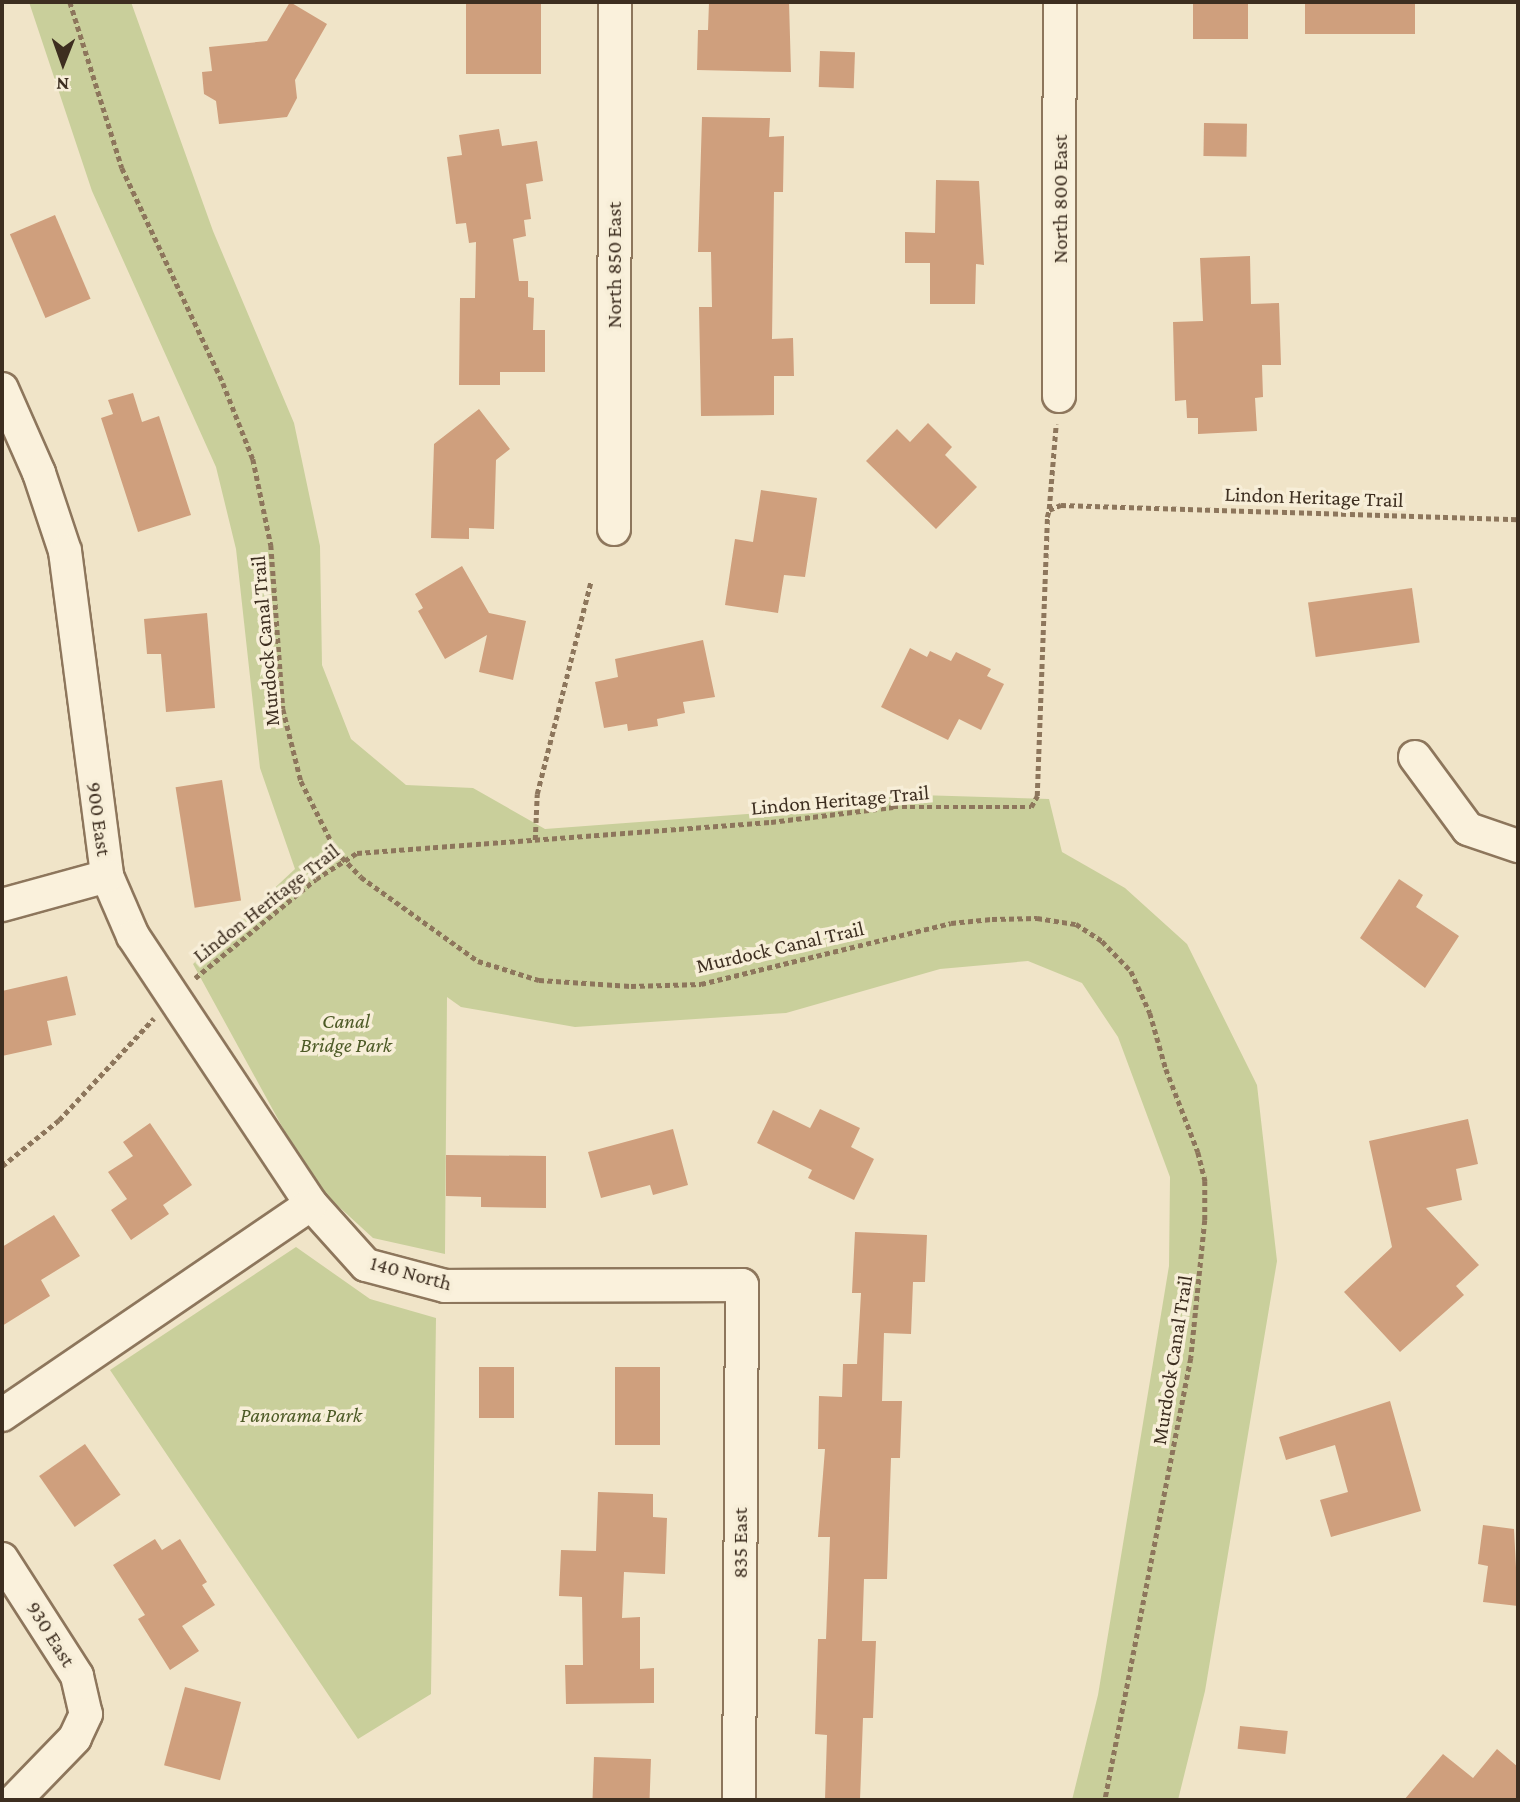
<!DOCTYPE html>
<html>
<head>
<meta charset="utf-8">
<style>
	body { margin:0 }
	#map { position:relative; width:1520px; height:1802px; overflow:hidden; background:#f0e4c8; font-family:"Crimson Pro",serif }
	div>[style] { position:absolute }
	[style*='--x'] { left:calc(var(--x)*1px); top:calc(var(--y)*1px); width:calc(var(--w)*1px); rotate:calc(var(--a)*1deg) }
	.green>* { inset:0; background:#c9cf9b }
	.building>* { inset:0; background:#cf9f7d; transform-origin:0 0 }
	.path>* { height:4.5px; margin-top:-2.25px; transform-origin:0; background:repeating-linear-gradient(90deg,#8d765c 0 5px,transparent 0 8.5px) }
	.roads { filter:drop-shadow(2px 0 #8d765c) drop-shadow(-2px 0 #8d765c) drop-shadow(0 2px #8d765c) drop-shadow(0 -2px #8d765c) }
	.minor>* { height:32px; margin:-16px; padding:0 16px; transform-origin:16px; border-radius:16px; background:#faf1dc }
	span { translate:-50% -50%; white-space:nowrap; text-align:center; line-height:1.15; -webkit-text-stroke:7px #f7eed8; paint-order:stroke }
	.street-label { font-size:21px; color:#3d2e20 }
	.park-label { font-size:21px; color:#4d5a26; font-style:italic }
	.frame { position:absolute; inset:0; border:4px solid #3d2e20; pointer-events:none }
	.north { position:absolute; left:28px; top:28px; width:70px; height:70px; -webkit-text-stroke:5px #f7eed8; paint-order:stroke; rotate:181deg; font-size:19px; font-weight:700; line-height:28px; text-align:center; color:#3d2e20 }
	.north::after { content:''; display:block; margin:auto; width:24px; height:32px; background:#3d2e20; clip-path:polygon(50% 0,100% 100%,50% 72%,0 100%) }
</style>
</head>
<body>
<div id="map">
	<div class="green">
		<i style="clip-path:polygon(29px 2px,131px 2px,213px 231px,294px 423px,320px 546px,322px 665px,351px 739px,406px 785px,473px 788px,545px 829px,826px 808px,852px 793px,1049px 799px,1062px 852px,1125px 888px,1187px 944px,1257px 1085px,1277px 1261px,1205px 1691px,1178px 1800px,1072px 1800px,1098px 1695px,1169px 1266px,1170px 1177px,1118px 1037px,1082px 983px,1028px 961px,940px 969px,786px 1013px,575px 1027px,461px 1007px,447px 997px,445px 1254px,373px 1238px,313px 1183px,193px 964px,295px 869px,260px 768px,236px 549px,216px 467px,92px 191px)"></i>
		<i style="clip-path:polygon(296px 1247px,370px 1299px,436px 1318px,431px 1694px,358px 1739px,110px 1370px)"></i>
	</div>
	<div class="building">
		<i style="clip-path:polygon(290px 2px,327px 24px,295px 80px,297px 98px,287px 117px,219px 124px,216px 101px,204px 94px,202px 72px,212px 71px,209px 47px,267px 41px)"></i>
		<i style="left:466px;top:2px;width:75px;height:72px"></i>
		<i style="clip-path:polygon(709px 2px,789px 2px,791px 72px,697px 70px,698px 30px,708px 30px)"></i>
		<i style="left:1193px;top:2px;width:55px;height:37px"></i>
		<i style="left:1305px;top:2px;width:110px;height:32px"></i>
		<i style="left:820px;top:51px;width:35px;height:36px;rotate:2deg"></i>
		<i style="clip-path:polygon(702px 117px,770px 118px,769px 137px,784px 136px,783px 192px,774px 192px,772px 339px,793px 338px,794px 376px,774px 376px,774px 415px,701px 416px,699px 307px,712px 307px,711px 252px,698px 252px)"></i>
		<i style="left:1204px;top:123px;width:43px;height:33px;rotate:1deg"></i>
		<i style="clip-path:polygon(499px 129px,502px 146px,537px 141px,543px 181px,526px 184px,531px 219px,524px 220px,526px 236px,513px 239px,519px 281px,528px 281px,528px 297px,534px 298px,533px 330px,545px 330px,545px 372px,500px 372px,500px 385px,459px 385px,460px 298px,475px 298px,476px 242px,469px 243px,466px 223px,456px 224px,447px 157px,462px 155px,459px 135px)"></i>
		<i style="clip-path:polygon(936px 180px,979px 181px,984px 265px,976px 264px,975px 304px,930px 304px,930px 263px,905px 263px,905px 232px,935px 233px)"></i>
		<i style="left:55px;top:215px;width:91px;height:49px;rotate:67deg"></i>
		<i style="clip-path:polygon(1250px 256px,1251px 304px,1279px 303px,1281px 365px,1262px 365px,1263px 397px,1255px 398px,1257px 431px,1198px 434px,1198px 418px,1187px 418px,1186px 400px,1175px 401px,1173px 322px,1203px 321px,1200px 258px)"></i>
		<i style="clip-path:polygon(133px 393px,142px 422px,159px 416px,191px 515px,138px 532px,101px 418px,113px 414px,108px 400px)"></i>
		<i style="clip-path:polygon(479px 409px,510px 449px,496px 460px,494px 529px,469px 528px,469px 539px,431px 538px,434px 444px)"></i>
		<i style="clip-path:polygon(928px 423px,952px 447px,945px 455px,977px 487px,936px 529px,866px 461px,897px 429px,910px 442px)"></i>
		<i style="clip-path:polygon(761px 490px,817px 498px,805px 577px,784px 575px,778px 613px,725px 605px,735px 539px,753px 542px)"></i>
		<i style="clip-path:polygon(462px 566px,489px 613px,526px 621px,513px 680px,479px 672px,487px 635px,445px 659px,418px 611px,423px 608px,415px 594px)"></i>
		<i style="left:1412px;top:588px;width:55px;height:105px;rotate:82deg"></i>
		<i style="clip-path:polygon(207px 613px,215px 708px,166px 712px,161px 654px,147px 654px,144px 619px)"></i>
		<i style="clip-path:polygon(703px 640px,715px 697px,683px 702px,685px 713px,657px 719px,658px 726px,628px 731px,627px 724px,604px 728px,595px 682px,618px 677px,615px 659px)"></i>
		<i style="clip-path:polygon(910px 648px,927px 657px,930px 651px,951px 661px,956px 652px,991px 669px,987px 676px,1004px 684px,981px 730px,959px 719px,948px 740px,881px 707px)"></i>
		<i style="left:222px;top:780px;width:122px;height:47px;rotate:81deg"></i>
		<i style="clip-path:polygon(1399px 879px,1423px 895px,1416px 907px,1459px 936px,1425px 988px,1360px 938px)"></i>
		<i style="clip-path:polygon(67px 976px,76px 1015px,47px 1021px,52px 1045px,2px 1056px,2px 991px)"></i>
		<i style="clip-path:polygon(820px 1109px,860px 1128px,851px 1147px,874px 1159px,854px 1200px,808px 1178px,812px 1170px,757px 1143px,773px 1110px,810px 1128px)"></i>
		<i style="clip-path:polygon(1468px 1119px,1478px 1164px,1456px 1169px,1462px 1200px,1426px 1208px,1479px 1265px,1456px 1286px,1464px 1295px,1400px 1352px,1344px 1292px,1392px 1247px,1369px 1141px)"></i>
		<i style="clip-path:polygon(150px 1123px,192px 1185px,163px 1205px,169px 1214px,131px 1240px,111px 1210px,127px 1199px,108px 1172px,133px 1156px,123px 1142px)"></i>
		<i style="clip-path:polygon(673px 1129px,688px 1185px,653px 1195px,650px 1185px,601px 1198px,588px 1152px)"></i>
		<i style="clip-path:polygon(446px 1155px,546px 1156px,546px 1208px,481px 1207px,481px 1197px,446px 1196px)"></i>
		<i style="clip-path:polygon(54px 1215px,80px 1256px,41px 1280px,50px 1296px,2px 1326px,2px 1247px)"></i>
		<i style="clip-path:polygon(855px 1232px,927px 1235px,925px 1282px,913px 1282px,911px 1334px,884px 1333px,882px 1401px,902px 1401px,900px 1458px,891px 1458px,887px 1579px,864px 1579px,862px 1641px,876px 1641px,873px 1718px,863px 1718px,860px 1800px,825px 1800px,827px 1735px,815px 1734px,818px 1639px,826px 1639px,830px 1537px,818px 1537px,825px 1449px,818px 1449px,819px 1396px,842px 1397px,843px 1364px,857px 1364px,861px 1293px,852px 1293px)"></i>
		<i style="left:479px;top:1367px;width:35px;height:51px"></i>
		<i style="left:615px;top:1367px;width:45px;height:78px"></i>
		<i style="clip-path:polygon(1390px 1401px,1421px 1511px,1331px 1537px,1320px 1500px,1348px 1492px,1335px 1445px,1286px 1460px,1279px 1437px)"></i>
		<i style="left:85px;top:1444px;width:62px;height:56px;rotate:55deg"></i>
		<i style="clip-path:polygon(598px 1492px,653px 1494px,653px 1517px,667px 1518px,665px 1574px,624px 1572px,622px 1618px,640px 1617px,640px 1669px,654px 1668px,654px 1703px,566px 1704px,565px 1665px,583px 1665px,582px 1597px,559px 1596px,561px 1550px,596px 1551px)"></i>
		<i style="clip-path:polygon(1483px 1525px,1514px 1529px,1518px 1606px,1483px 1602px,1488px 1566px,1478px 1564px)"></i>
		<i style="clip-path:polygon(155px 1539px,162px 1550px,180px 1539px,207px 1582px,202px 1585px,215px 1605px,182px 1626px,199px 1651px,170px 1670px,138px 1619px,145px 1615px,113px 1565px)"></i>
		<i style="left:185px;top:1687px;width:58px;height:81px;rotate:15deg"></i>
		<i style="left:1240px;top:1726px;width:48px;height:23px;rotate:6deg"></i>
		<i style="clip-path:polygon(1497px 1749px,1518px 1767px,1518px 1800px,1404px 1800px,1443px 1754px,1473px 1778px)"></i>
		<i style="left:594px;top:1757px;width:57px;height:43px;rotate:2deg"></i>
	</div>
	<div class="path">
		<i style="--x:70;--y:2;--w:174;--a:72.6"></i>
		<i style="--x:122;--y:168;--w:238;--a:64.8"></i>
		<i style="--x:223;--y:383;--w:82;--a:68.5"></i>
		<i style="--x:253;--y:459;--w:88;--a:78.2"></i>
		<i style="--x:271;--y:545;--w:164;--a:85.8"></i>
		<i style="--x:283;--y:709;--w:74;--a:76"></i>
		<i style="--x:301;--y:781;--w:78;--a:63.4"></i>
		<i style="--x:336;--y:851;--w:36;--a:46"></i>
		<i style="--x:361;--y:877;--w:144;--a:35.7"></i>
		<i style="--x:478;--y:961;--w:64;--a:17.3"></i>
		<i style="--x:539;--y:980;--w:92;--a:3.7"></i>
		<i style="--x:631;--y:986;--w:70;--a:-1.6"></i>
		<i style="--x:701;--y:984;--w:257;--a:-13.7"></i>
		<i style="--x:951;--y:923;--w:41;--a:-5.6"></i>
		<i style="--x:992;--y:919;--w:45;--a:-1.3"></i>
		<i style="--x:1037;--y:918;--w:39;--a:9"></i>
		<i style="--x:1076;--y:924;--w:31;--a:33"></i>
		<i style="--x:1102;--y:941;--w:42;--a:46"></i>
		<i style="--x:1131;--y:971;--w:46;--a:65.7"></i>
		<i style="--x:1150;--y:1013;--w:58;--a:74.1"></i>
		<i style="--x:1166;--y:1069;--w:89;--a:68.9"></i>
		<i style="--x:1198;--y:1152;--w:30;--a:76"></i>
		<i style="--x:1205;--y:1181;--w:39;--a:90"></i>
		<i style="--x:1205;--y:1220;--w:139;--a:95.8"></i>
		<i style="--x:1191;--y:1358;--w:450;--a:101"></i>
		<i style="--x:1049;--y:509;--w:85;--a:-85.3"></i>
		<i style="--x:535;--y:840;--w:46;--a:-87.5"></i>
		<i style="--x:537;--y:794;--w:220;--a:-75.8"></i>
		<i style="--x:195;--y:978;--w:156;--a:-39.3"></i>
		<i style="--x:316;--y:879;--w:49;--a:-32.4"></i>
		<i style="--x:357;--y:853;--w:415;--a:-4.3"></i>
		<i style="--x:771;--y:822;--w:123;--a:-7"></i>
		<i style="--x:893;--y:807;--w:138;--a:0"></i>
		<i style="--x:1031;--y:807;--w:13;--a:-61"></i>
		<i style="--x:1037;--y:796;--w:279;--a:-87.9"></i>
		<i style="--x:1047;--y:517;--w:7;--a:-74"></i>
		<i style="--x:1049;--y:510;--w:13;--a:-23"></i>
		<i style="--x:1061;--y:505;--w:457;--a:1.8"></i>
		<i style="--x:2;--y:1166;--w:73;--a:-38.9"></i>
		<i style="--x:59;--y:1120;--w:139;--a:-47"></i>
	</div>
	<div class="roads">
		<div class="minor">
			<i style="--x:2;--y:389;--w:92;--a:66.2"></i>
			<i style="--x:39;--y:473;--w:82;--a:71.6"></i>
			<i style="--x:65;--y:551;--w:328;--a:82.6"></i>
			<i style="--x:107;--y:876;--w:65;--a:66.6"></i>
			<i style="--x:133;--y:936;--w:322;--a:56.4"></i>
			<i style="--x:311;--y:1204;--w:82;--a:48"></i>
			<i style="--x:366;--y:1265;--w:82;--a:14.9"></i>
			<i style="--x:445;--y:1286;--w:297;--a:-0.2"></i>
			<i style="--x:742;--y:1285;--w:515;--a:90.33"></i>
			<i style="--x:1059;--y:396;--w:394;--a:-89.9"></i>
			<i style="--x:614;--y:529;--w:527;--a:-89.89"></i>
			<i style="--x:1415;--y:757;--w:89;--a:53.6"></i>
			<i style="--x:1468;--y:829;--w:53;--a:18.8"></i>
			<i style="--x:2;--y:905;--w:109;--a:-15.4"></i>
			<i style="--x:2;--y:1415;--w:374;--a:-34.3"></i>
			<i style="--x:2;--y:1559;--w:139;--a:57.3"></i>
			<i style="--x:77;--y:1676;--w:39;--a:77"></i>
			<i style="--x:86;--y:1714;--w:26;--a:115"></i>
			<i style="--x:75;--y:1738;--w:86;--a:134.1"></i>
		</div>
	</div>
	<div class="street-label">
		<span style="left:1060px;top:199px;rotate:-90deg">North 800 East</span>
		<span style="left:614px;top:265px;rotate:-90deg">North 850 East</span>
		<span style="left:1314px;top:497px;rotate:2deg">Lindon Heritage Trail</span>
		<span style="left:265px;top:641px;rotate:-95deg">Murdock Canal Trail</span>
		<span style="left:840px;top:800px;rotate:-5deg">Lindon Heritage Trail</span>
		<span style="left:99px;top:819px;rotate:82deg">900 East</span>
		<span style="left:266px;top:903px;rotate:-38deg">Lindon Heritage Trail</span>
		<span style="left:780px;top:947px;rotate:-13deg">Murdock Canal Trail</span>
		<span style="left:411px;top:1273px;rotate:15deg">140 North</span>
		<span style="left:1172px;top:1360px;rotate:-81deg">Murdock Canal Trail</span>
		<span style="left:740px;top:1543px;rotate:-90deg">835 East</span>
		<span style="left:51px;top:1634px;rotate:58deg">930 East</span>
	</div>
	<div class="park-label">
		<span style="left:346px;top:1033px">Canal<br>Bridge Park</span>
		<span style="left:301px;top:1415px">Panorama Park</span>
	</div>
	<div class="frame"></div>
	<div class="north">N</div>
</div>
</body>
</html>
